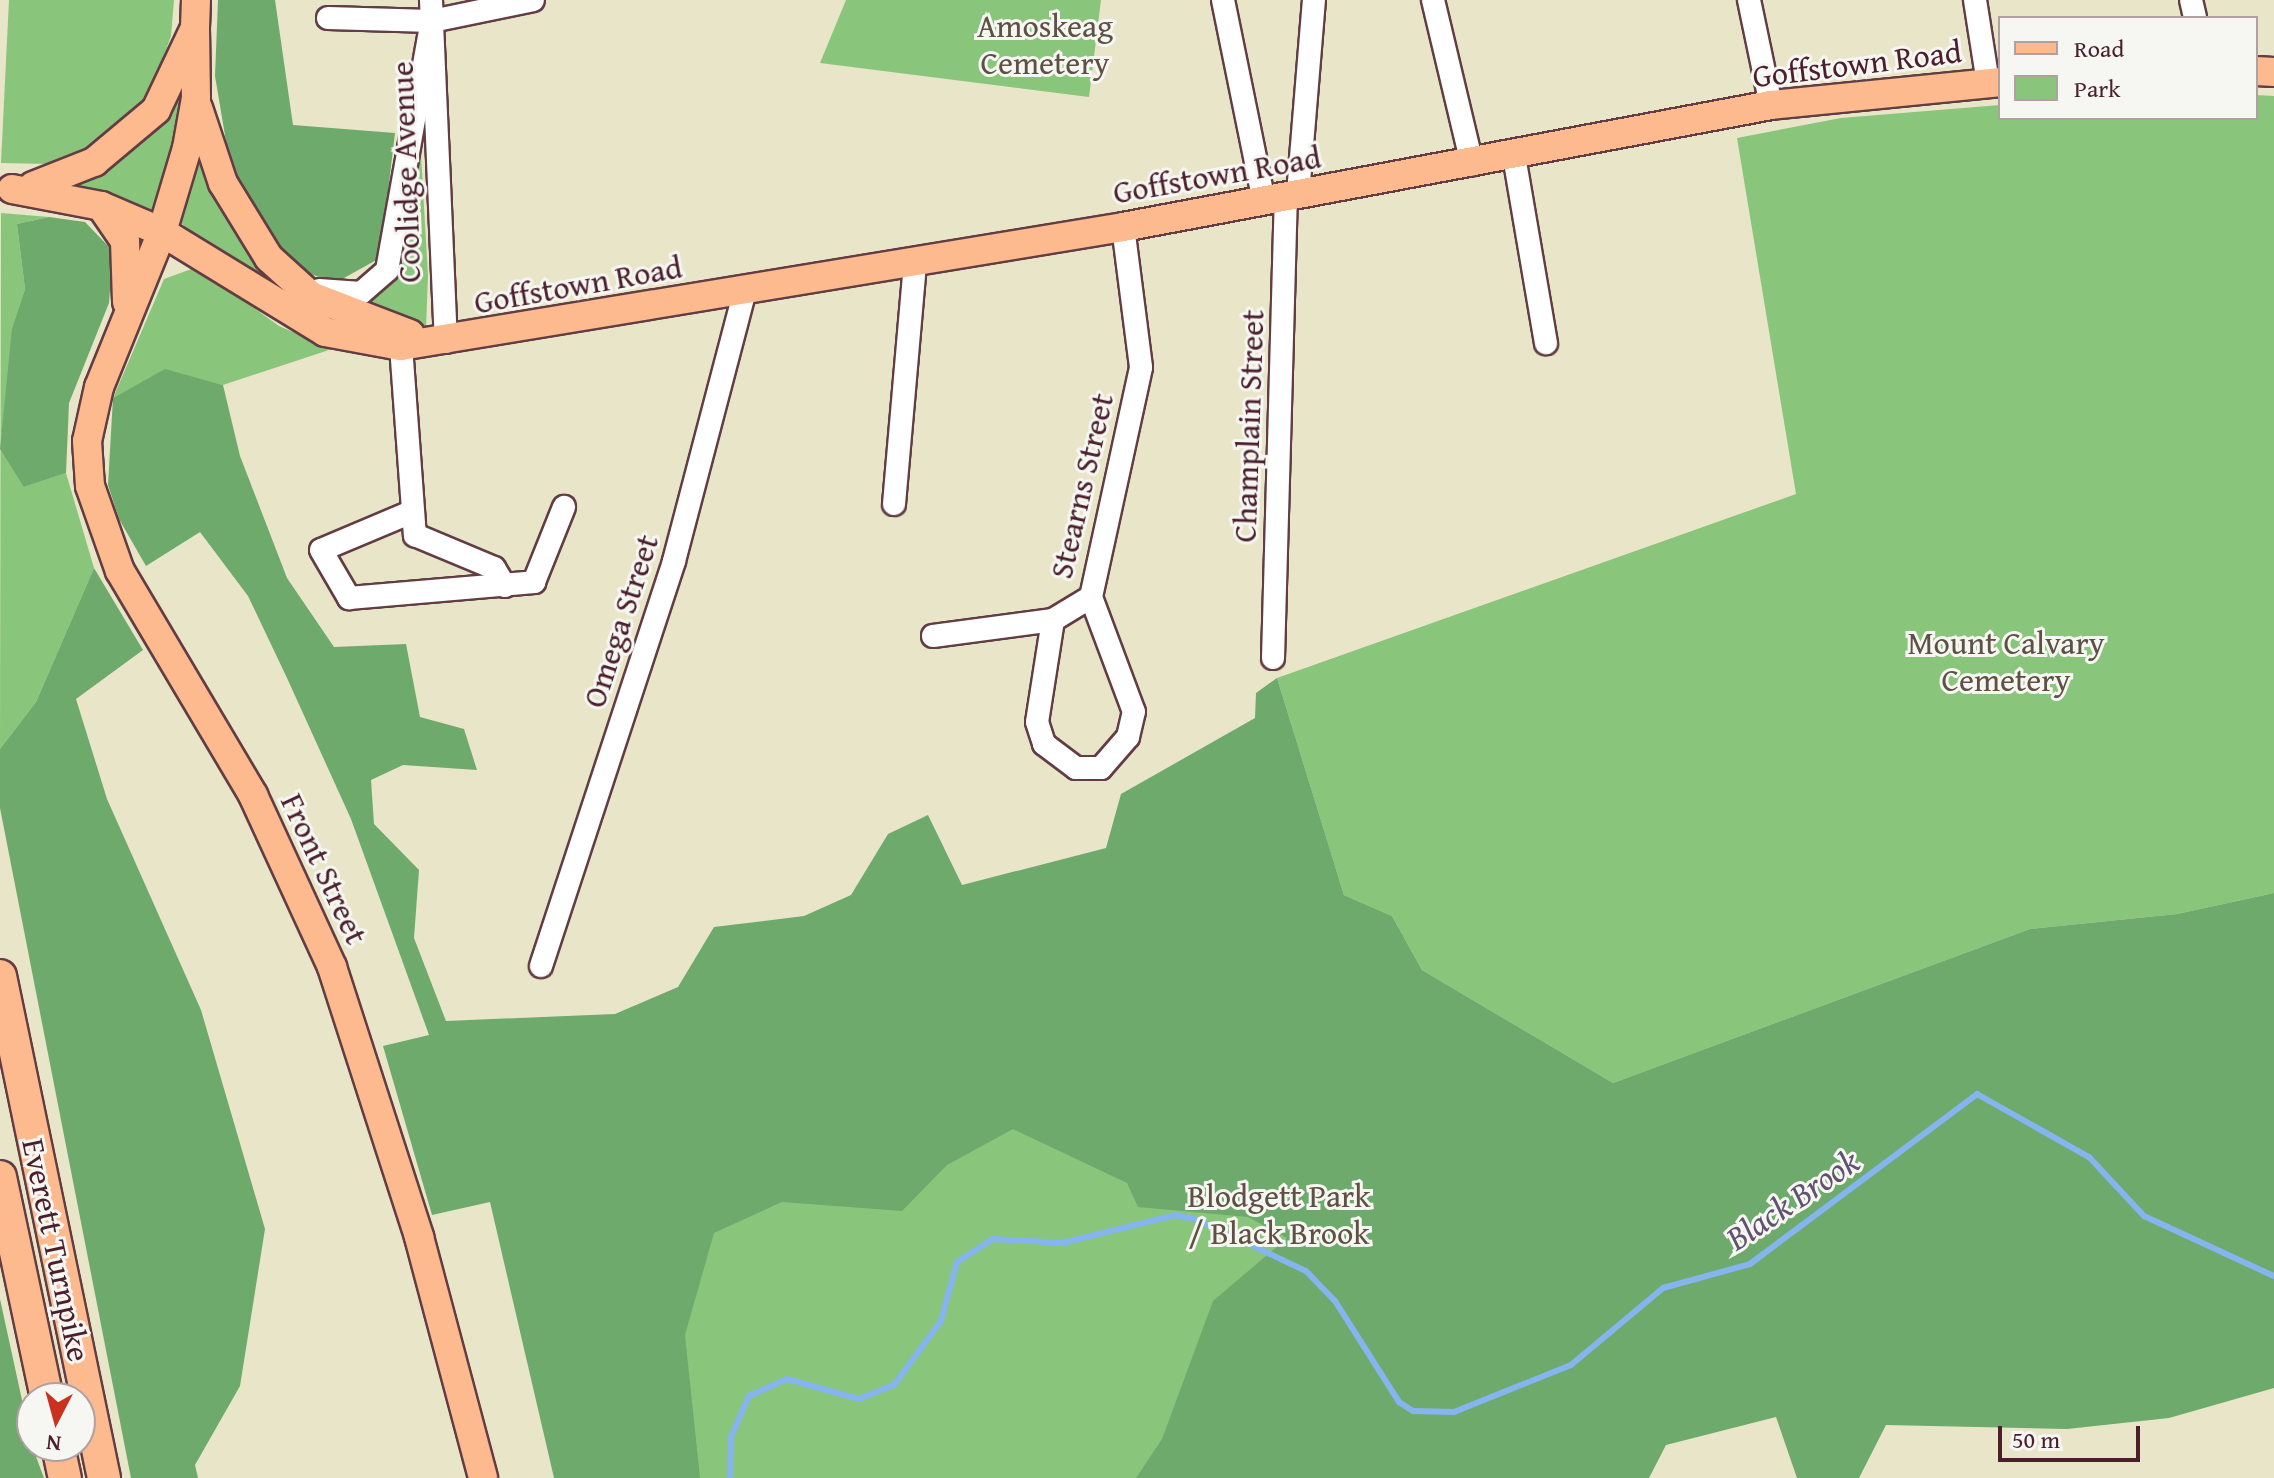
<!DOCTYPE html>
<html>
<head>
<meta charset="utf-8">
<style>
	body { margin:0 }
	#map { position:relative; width:2274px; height:1478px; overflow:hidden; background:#e9e5c9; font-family:"Gentium Book Plus",serif }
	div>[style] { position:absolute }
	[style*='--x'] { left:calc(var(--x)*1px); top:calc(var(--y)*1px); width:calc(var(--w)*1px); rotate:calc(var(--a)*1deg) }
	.green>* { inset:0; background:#89c57b }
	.forest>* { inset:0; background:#6eaa6b }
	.stream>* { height:6px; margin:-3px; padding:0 3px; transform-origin:3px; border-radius:3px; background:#85b4ef }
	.roads { filter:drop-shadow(2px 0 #623d43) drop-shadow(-2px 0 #623d43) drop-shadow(0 2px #623d43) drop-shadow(0 -2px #623d43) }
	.minor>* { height:22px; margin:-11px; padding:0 11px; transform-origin:11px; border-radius:11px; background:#fff }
	.major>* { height:28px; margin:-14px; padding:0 14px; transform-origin:14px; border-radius:14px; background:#fcba8e }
	.highway>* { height:32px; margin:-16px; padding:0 16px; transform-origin:16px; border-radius:16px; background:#fcba8e }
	span { translate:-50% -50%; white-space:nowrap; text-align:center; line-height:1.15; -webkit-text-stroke:6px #f6f6f2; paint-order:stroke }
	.park-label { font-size:32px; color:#5d5143 }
	.street-label { font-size:32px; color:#4a1f2b }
	.water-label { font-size:34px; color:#5f5370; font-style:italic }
	.legend { position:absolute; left:1998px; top:16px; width:260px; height:104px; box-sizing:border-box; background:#f6f6f2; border:2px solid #b1a0a2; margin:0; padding:10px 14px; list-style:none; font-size:24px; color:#4a1f2b }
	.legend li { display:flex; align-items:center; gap:16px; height:40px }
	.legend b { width:40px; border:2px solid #b1a0a2 }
	.north { position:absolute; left:16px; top:1382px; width:80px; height:80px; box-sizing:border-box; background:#f6f6f2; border:2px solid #b1a0a2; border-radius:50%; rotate:186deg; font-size:22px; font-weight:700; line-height:32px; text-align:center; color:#4a1f2b }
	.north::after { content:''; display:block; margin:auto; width:28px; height:36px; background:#c8321e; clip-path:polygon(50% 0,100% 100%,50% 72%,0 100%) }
	.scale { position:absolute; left:1998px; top:1426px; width:142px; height:36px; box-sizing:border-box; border:4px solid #4a1f2b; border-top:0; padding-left:10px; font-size:24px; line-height:28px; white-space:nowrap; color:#4a1f2b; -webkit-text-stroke:6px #f6f6f2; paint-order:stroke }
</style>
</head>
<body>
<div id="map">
	<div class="green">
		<i style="clip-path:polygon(9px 0,174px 0,171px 36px,147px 103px,107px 142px,50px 164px,1px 163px)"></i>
		<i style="clip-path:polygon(846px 0,1101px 0,1089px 97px,820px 63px)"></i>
		<i style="clip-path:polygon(189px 60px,188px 101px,158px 212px,64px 184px,127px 155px,162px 117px)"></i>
		<i style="clip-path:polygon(2256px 95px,2274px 96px,2274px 893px,2177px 914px,2030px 929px,1613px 1083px,1422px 970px,1392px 916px,1344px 895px,1277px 678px,1796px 494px,1737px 138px,1841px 118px,2000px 105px,2000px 118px,2256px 118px)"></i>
		<i style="clip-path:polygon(198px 139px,218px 199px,360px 334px,242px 273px,176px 219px)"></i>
		<i style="clip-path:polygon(421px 154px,428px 276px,426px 327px,340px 303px,375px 294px,403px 262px)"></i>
		<i style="clip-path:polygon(1px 213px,49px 217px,17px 224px,25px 289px,12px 328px,24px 487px,66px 473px,94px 568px,36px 702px,0 749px)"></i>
		<i style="clip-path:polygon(197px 267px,279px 326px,332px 349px,223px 385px,165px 370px,113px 398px,164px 279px)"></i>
		<i style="clip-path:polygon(1308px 929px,1862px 1341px,1513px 1478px,593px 1478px,571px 1174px)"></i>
	</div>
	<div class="forest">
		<i style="clip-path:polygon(218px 0,275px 0,293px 125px,395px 133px,380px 258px,335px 283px,292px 267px,259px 229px,231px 171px,215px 76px)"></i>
		<i style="clip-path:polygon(49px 217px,85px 222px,113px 251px,109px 303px,69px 403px,66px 473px,24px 487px,0 449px,12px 328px,25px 289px,17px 224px)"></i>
		<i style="clip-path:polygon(165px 369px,223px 385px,240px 456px,287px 578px,334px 647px,406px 644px,420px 717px,464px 729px,477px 770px,403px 765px,371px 780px,374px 824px,419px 870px,414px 938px,446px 1021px,615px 1014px,678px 987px,714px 927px,804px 916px,851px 895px,888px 834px,928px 815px,962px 885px,1106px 848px,1121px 794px,1255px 718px,1256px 693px,1277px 678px,1344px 895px,1392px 916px,1422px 970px,1613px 1083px,2030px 929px,2177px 914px,2274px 893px,2274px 1388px,2169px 1418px,2067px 1429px,1886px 1425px,1859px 1478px,1797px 1478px,1776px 1417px,1666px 1445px,1649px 1478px,1136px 1478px,1162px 1439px,1213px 1301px,1287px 1238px,1248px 1217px,1138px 1207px,1127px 1183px,1013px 1129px,947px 1165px,902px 1211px,782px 1202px,714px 1233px,685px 1335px,700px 1478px,554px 1478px,490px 1202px,432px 1215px,383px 1046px,429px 1035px,351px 819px,287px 678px,248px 596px,200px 532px,146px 566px,119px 519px,108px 485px,113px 398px)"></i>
		<i style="clip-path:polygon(94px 568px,143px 650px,76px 699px,107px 799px,201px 1010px,265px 1229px,240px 1386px,195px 1465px,198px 1478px,131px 1478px,0 808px,0 749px,36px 702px)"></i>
		<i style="clip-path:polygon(0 1299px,32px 1446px,44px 1478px,0 1478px)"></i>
	</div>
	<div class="stream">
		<i style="--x:730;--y:1478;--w:41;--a:-88.6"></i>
		<i style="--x:731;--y:1437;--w:45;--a:-66.3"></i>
		<i style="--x:749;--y:1396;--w:42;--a:-24.1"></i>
		<i style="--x:787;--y:1379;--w:75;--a:15.5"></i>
		<i style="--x:859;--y:1399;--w:38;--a:-22"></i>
		<i style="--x:894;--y:1385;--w:79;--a:-53.7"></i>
		<i style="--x:941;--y:1321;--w:61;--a:-74.8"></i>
		<i style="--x:957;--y:1262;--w:43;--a:-32.6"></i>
		<i style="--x:993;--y:1239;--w:69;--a:3.3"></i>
		<i style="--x:1062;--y:1243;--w:117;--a:-13.8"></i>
		<i style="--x:1176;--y:1215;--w:23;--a:13"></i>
		<i style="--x:1198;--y:1220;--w:119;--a:25.3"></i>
		<i style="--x:1306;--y:1271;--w:42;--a:46"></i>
		<i style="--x:1335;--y:1301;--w:120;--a:57.6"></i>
		<i style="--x:1399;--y:1402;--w:17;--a:33"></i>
		<i style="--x:1413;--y:1411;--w:41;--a:1.4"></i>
		<i style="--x:1454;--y:1412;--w:126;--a:-21.9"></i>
		<i style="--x:1571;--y:1365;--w:120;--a:-39.9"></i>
		<i style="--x:1663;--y:1288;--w:90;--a:-15.4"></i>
		<i style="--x:1750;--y:1264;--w:284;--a:-36.8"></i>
		<i style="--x:1977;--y:1094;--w:129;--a:29.4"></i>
		<i style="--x:2089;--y:1157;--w:81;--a:47"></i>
		<i style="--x:2144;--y:1216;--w:143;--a:24.8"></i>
	</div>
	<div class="roads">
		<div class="minor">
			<i style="--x:431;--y:0;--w:342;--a:87.5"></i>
			<i style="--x:1223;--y:0;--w:205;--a:78.5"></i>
			<i style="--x:1433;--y:0;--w:169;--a:76.6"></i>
			<i style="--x:1749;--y:0;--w:107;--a:78.2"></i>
			<i style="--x:1975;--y:0;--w:84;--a:81.1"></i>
			<i style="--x:2191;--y:0;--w:18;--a:77"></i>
			<i style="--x:328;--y:18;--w:104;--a:1.7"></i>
			<i style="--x:432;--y:21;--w:103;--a:-11.7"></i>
			<i style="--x:1514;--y:156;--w:190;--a:80.3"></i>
			<i style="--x:1298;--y:194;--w:195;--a:-85.3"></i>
			<i style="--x:319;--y:290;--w:42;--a:4.1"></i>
			<i style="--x:361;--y:293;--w:35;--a:-41"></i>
			<i style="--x:387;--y:270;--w:253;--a:-79.8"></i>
			<i style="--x:401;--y:346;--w:190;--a:85.8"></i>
			<i style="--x:415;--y:535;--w:86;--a:22.7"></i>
			<i style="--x:494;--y:568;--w:21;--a:59"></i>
			<i style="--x:894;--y:504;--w:243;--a:-85"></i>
			<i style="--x:409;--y:513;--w:95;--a:157.2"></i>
			<i style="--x:321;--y:550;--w:56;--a:59.7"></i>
			<i style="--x:349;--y:598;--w:186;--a:-4.9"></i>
			<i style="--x:534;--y:582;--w:81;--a:-68.2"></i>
			<i style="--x:1053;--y:620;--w:103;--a:98.9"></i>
			<i style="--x:1037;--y:722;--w:23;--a:72"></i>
			<i style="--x:1044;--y:744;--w:40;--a:37"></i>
			<i style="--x:1076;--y:768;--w:25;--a:0"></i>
			<i style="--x:1101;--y:768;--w:41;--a:-48.9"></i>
			<i style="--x:1128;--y:737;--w:26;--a:-77"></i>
			<i style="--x:1134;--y:712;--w:123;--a:-110.5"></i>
			<i style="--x:933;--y:636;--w:121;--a:-7.6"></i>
			<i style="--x:1053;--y:620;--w:44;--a:-31.2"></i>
			<i style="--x:1091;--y:597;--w:235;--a:-77.7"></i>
			<i style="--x:1141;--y:367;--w:141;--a:-97.3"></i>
			<i style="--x:1273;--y:658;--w:461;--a:-88.4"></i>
			<i style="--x:541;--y:966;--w:426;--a:-71.8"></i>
			<i style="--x:674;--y:561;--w:280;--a:-75.3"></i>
		</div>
		<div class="major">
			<i style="--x:195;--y:28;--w:70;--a:89.2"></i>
			<i style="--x:196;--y:98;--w:51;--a:100.2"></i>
			<i style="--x:187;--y:148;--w:88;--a:106.6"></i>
			<i style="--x:162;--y:232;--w:167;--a:112.1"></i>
			<i style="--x:99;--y:387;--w:55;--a:102.5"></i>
			<i style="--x:87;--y:441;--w:45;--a:86.2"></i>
			<i style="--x:90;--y:486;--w:90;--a:70.6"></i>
			<i style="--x:120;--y:571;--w:261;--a:59.3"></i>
			<i style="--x:253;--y:795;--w:189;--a:65.3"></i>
			<i style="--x:332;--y:967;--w:284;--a:72.1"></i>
			<i style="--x:419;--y:1237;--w:249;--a:75.1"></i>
			<i style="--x:2256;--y:71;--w:18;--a:3"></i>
			<i style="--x:198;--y:108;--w:79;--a:71.6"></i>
			<i style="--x:223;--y:183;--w:88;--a:58.5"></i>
			<i style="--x:269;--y:258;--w:57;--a:42.1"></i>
			<i style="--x:311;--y:296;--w:106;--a:21"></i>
			<i style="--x:33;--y:186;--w:66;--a:-21.5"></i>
			<i style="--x:94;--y:162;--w:81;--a:-40"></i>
			<i style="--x:156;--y:110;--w:91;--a:-64.6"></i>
			<i style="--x:195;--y:28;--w:28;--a:-88"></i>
			<i style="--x:12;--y:189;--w:91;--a:10.8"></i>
			<i style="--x:101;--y:206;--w:66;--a:23.1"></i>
			<i style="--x:162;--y:232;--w:191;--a:31.5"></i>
			<i style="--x:325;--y:332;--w:77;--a:10.4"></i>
			<i style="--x:401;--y:346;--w:732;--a:-9.36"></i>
			<i style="--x:1123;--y:227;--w:659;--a:-10.66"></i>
			<i style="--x:1771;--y:105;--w:230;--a:-5.7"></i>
			<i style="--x:101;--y:206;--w:42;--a:55.6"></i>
			<i style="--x:125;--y:241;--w:61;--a:88.1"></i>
		</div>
		<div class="highway">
			<i style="--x:0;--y:976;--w:513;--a:78.3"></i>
			<i style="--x:0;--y:1177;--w:226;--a:78"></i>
			<i style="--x:58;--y:1446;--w:33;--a:78"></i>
		</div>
	</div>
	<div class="park-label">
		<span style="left:1045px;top:45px">Amoskeag<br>Cemetery</span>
		<span style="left:2006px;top:662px">Mount Calvary<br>Cemetery</span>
		<span style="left:1279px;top:1215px">Blodgett Park<br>/ Black Brook</span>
	</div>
	<div class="street-label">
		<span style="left:1857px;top:64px;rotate:-7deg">Goffstown Road</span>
		<span style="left:406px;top:172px;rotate:-92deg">Coolidge Avenue</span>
		<span style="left:1217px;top:175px;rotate:-10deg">Goffstown Road</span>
		<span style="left:578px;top:285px;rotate:-10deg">Goffstown Road</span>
		<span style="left:1249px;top:426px;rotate:-88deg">Champlain Street</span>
		<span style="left:1082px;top:486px;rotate:-77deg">Stearns Street</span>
		<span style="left:621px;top:621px;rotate:-72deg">Omega Street</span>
		<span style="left:324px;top:869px;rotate:65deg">Front Street</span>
		<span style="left:56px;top:1250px;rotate:78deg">Everett Turnpike</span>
	</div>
	<div class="water-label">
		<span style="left:1792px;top:1199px;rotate:-34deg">Black Brook</span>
	</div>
	<ul class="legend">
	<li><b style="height:10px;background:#fcba8e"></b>Road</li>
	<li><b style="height:22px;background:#89c57b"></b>Park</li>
	</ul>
	<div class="north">N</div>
	<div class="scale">50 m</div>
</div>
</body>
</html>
